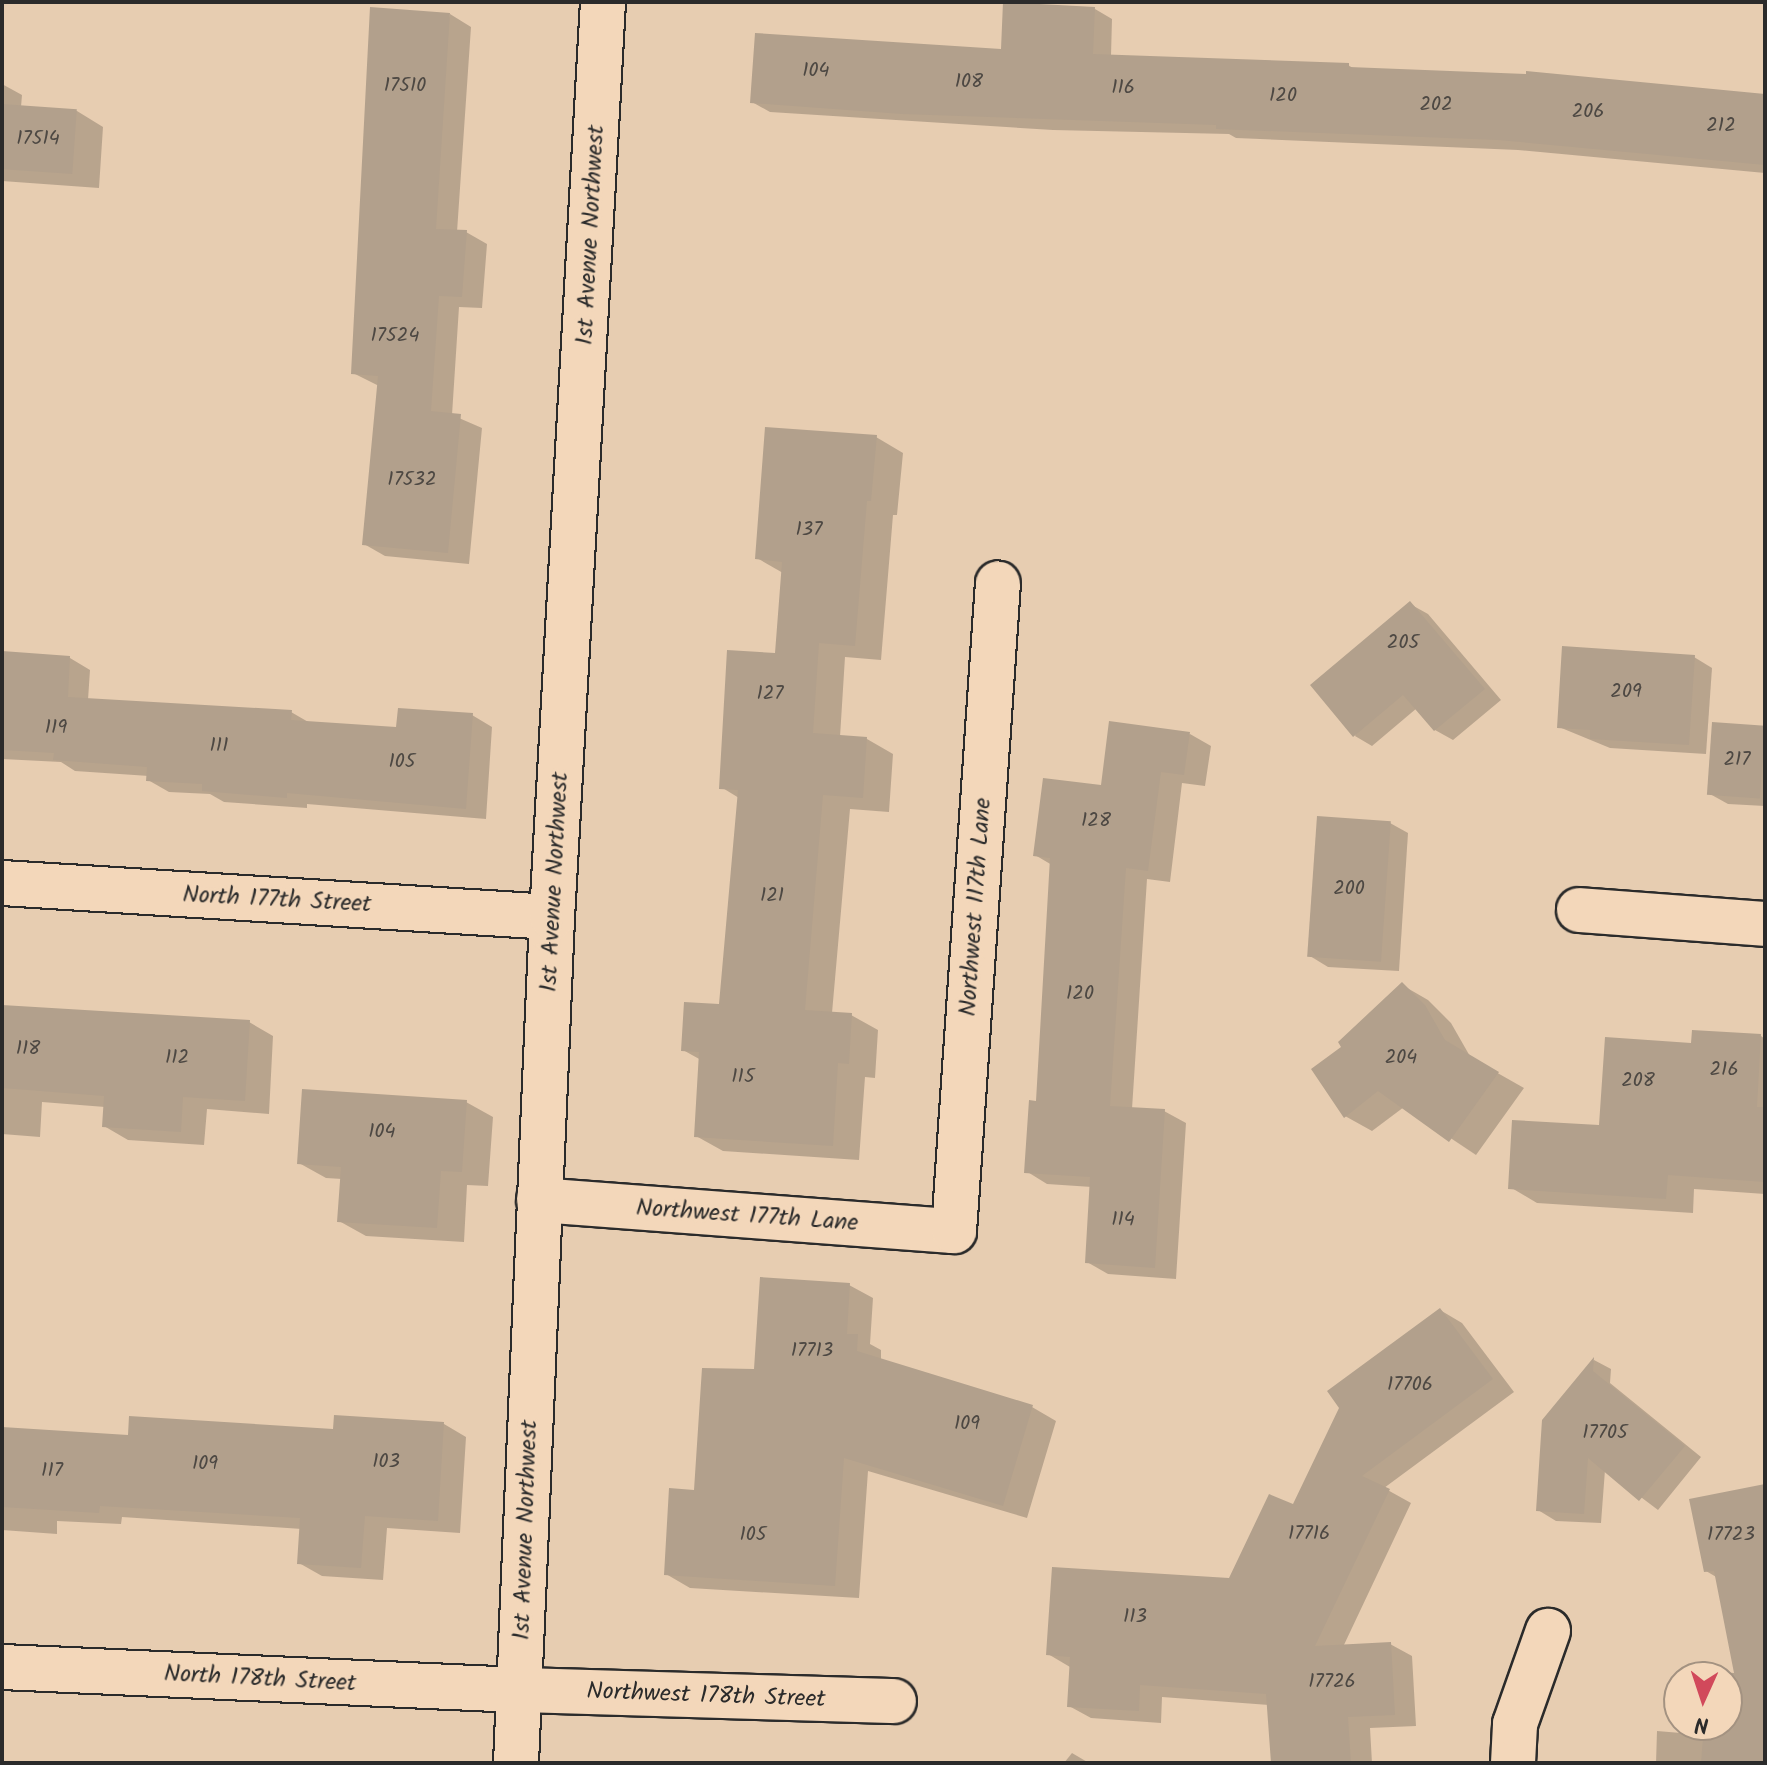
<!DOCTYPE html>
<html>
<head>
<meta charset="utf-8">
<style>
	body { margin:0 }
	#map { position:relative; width:1767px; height:1765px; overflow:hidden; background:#e7cdb1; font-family:Kalam,sans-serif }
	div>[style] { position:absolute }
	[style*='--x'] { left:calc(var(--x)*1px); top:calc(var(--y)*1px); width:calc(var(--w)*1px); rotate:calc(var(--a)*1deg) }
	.shadow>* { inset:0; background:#0003 }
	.building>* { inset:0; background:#b2a08c; transform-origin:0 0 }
	.roads { filter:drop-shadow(2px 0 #2b2b2b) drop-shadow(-2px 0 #2b2b2b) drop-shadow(0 2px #2b2b2b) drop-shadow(0 -2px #2b2b2b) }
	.minor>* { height:44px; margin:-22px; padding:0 22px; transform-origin:22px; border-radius:22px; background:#f3d7ba }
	span { translate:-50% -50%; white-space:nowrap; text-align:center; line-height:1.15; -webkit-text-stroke:6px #f3d7ba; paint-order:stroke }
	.number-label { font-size:20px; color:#4d4843 }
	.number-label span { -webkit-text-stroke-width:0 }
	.street-label { font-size:24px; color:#2b2b2b }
	.frame { position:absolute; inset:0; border:4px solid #2b2b2b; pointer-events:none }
	.north { position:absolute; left:1663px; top:1661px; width:80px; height:80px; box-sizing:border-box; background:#f3d7ba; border:2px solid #a39281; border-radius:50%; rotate:183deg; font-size:22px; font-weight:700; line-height:32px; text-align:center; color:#2b2b2b }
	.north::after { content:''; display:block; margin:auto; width:28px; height:36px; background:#d1495b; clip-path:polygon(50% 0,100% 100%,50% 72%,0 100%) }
</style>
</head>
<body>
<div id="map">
	<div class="shadow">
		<i style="clip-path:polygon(1095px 9px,1112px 19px,1111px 56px,1348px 65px,1356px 70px,1528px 76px,1528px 73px,1765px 96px,1765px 173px,1518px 150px,1236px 138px,1229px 134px,1053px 130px,770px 112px,752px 102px,1002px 51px)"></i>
		<i style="clip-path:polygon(450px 14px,471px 27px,457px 232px,466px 232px,487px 244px,482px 308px,459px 307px,452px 415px,482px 428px,469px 564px,385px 556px,364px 544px,379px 386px,353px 373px)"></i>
		<i style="clip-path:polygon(2px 84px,22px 95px,21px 107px,77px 111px,103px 127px,99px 188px,2px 181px)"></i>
		<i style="clip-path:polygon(876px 437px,903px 453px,897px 515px,893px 515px,881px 660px,845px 657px,840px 737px,867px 739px,893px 754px,889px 812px,850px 809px,832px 1013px,851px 1015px,878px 1030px,875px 1078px,865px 1077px,859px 1160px,723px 1151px,696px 1136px,701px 1060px,683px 1050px,721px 1006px,739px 798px,721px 787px,777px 655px,783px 573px,757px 558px)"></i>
		<i style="clip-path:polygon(1410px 604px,1428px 614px,1501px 700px,1453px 740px,1435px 730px,1417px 708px,1372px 746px,1355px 736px)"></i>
		<i style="clip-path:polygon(2px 653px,70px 658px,90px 670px,88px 700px,291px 712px,310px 723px,398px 729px,472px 715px,492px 727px,486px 819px,307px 804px,307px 808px,224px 802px,210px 794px,169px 792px,148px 780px,149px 776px,75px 771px,61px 762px,2px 759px)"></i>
		<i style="clip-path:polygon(1694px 657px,1712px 668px,1706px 754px,1610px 748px,1559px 727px)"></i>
		<i style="clip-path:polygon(1765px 728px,1765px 806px,1728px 804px,1710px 794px)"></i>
		<i style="clip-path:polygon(1190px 734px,1211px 746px,1205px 786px,1182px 783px,1170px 882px,1147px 879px,1132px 1109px,1164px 1111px,1186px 1123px,1176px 1279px,1108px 1274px,1087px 1262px,1092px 1187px,1047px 1184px,1026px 1171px,1037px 1103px,1052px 865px,1035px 855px,1102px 788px)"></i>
		<i style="clip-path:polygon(1390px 823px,1408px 833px,1399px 971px,1328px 967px,1310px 956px)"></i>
		<i style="clip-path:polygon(1402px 985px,1428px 1000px,1451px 1023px,1471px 1058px,1524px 1088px,1476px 1155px,1404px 1107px,1372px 1131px,1345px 1116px,1344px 1047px)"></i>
		<i style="clip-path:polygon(2px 1007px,249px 1022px,273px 1036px,269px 1114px,207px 1109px,204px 1145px,128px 1140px,104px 1126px,105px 1107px,42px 1102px,40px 1137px,2px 1134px)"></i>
		<i style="clip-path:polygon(1761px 1036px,1765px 1039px,1765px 1194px,1694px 1189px,1693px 1213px,1537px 1203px,1510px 1187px,1601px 1128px,1693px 1045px)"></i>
		<i style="clip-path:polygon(466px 1102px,493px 1117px,488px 1186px,467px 1185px,464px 1242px,366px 1236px,339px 1221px,342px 1179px,326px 1178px,299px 1163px)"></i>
		<i style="clip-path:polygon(849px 1285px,873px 1298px,870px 1344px,881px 1350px,881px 1360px,1032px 1407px,1056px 1421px,1027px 1518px,868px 1471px,859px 1598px,690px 1588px,666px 1574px,696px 1492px,756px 1371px)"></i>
		<i style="clip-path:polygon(1440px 1310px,1462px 1323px,1514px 1392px,1384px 1488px,1411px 1503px,1343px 1647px,1390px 1644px,1412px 1656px,1416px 1726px,1370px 1728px,1372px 1763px,1273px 1763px,1269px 1705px,1162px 1697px,1161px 1723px,1091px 1718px,1069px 1706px,1070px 1667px,1048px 1654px,1230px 1580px,1294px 1507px)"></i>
		<i style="clip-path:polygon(1594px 1360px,1611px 1369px,1610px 1383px,1701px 1457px,1658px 1510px,1605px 1470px,1601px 1523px,1556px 1521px,1538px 1510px,1544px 1421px)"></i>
		<i style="clip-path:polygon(444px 1424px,466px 1437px,460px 1533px,387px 1528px,383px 1580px,322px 1576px,299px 1563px,302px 1529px,122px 1517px,121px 1524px,57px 1521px,57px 1534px,2px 1530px,2px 1429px,130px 1437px,335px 1432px)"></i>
		<i style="clip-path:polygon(1765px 1486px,1765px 1763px,1656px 1763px,1657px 1731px,1705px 1735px,1706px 1725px,1727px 1725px,1727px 1677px,1709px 1677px,1737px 1676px,1718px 1578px,1706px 1571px)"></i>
		<i style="clip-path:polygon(1072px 1753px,1089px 1763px,1064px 1763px)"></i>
	</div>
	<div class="building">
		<i style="clip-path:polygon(1003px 2px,1095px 7px,1093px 54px,1349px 63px,1349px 67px,1526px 74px,1526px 71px,1765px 94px,1765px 165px,1498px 140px,1216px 129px,1216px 125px,902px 114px,750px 103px,755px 33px,1001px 49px)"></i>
		<i style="clip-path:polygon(370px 7px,450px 13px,436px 229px,467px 230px,462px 297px,439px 296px,431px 411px,461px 414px,448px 553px,362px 545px,378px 376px,351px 374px)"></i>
		<i style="left:2px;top:104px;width:75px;height:65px;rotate:4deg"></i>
		<i style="clip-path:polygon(765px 427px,877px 435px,871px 501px,867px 501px,855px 646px,819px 643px,813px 733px,867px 737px,863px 798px,823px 795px,805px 1010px,852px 1013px,849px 1064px,838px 1063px,833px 1146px,694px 1137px,699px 1052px,681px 1051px,684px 1002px,719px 1004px,738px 790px,719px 789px,727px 650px,775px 653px,782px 562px,755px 559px)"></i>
		<i style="clip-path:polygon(1410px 601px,1485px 689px,1434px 731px,1403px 695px,1353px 737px,1310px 685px)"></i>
		<i style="clip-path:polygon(1562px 646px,1695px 655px,1689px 745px,1590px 739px,1590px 730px,1557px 728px)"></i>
		<i style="clip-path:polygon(2px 651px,70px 656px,68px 697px,292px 710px,291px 720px,396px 727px,398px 708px,473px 713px,466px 809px,287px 793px,287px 798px,202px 791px,202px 784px,146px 781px,147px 767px,53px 760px,54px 753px,2px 750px)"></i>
		<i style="clip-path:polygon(1109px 721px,1190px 732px,1184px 775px,1161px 772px,1148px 871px,1126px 868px,1110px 1106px,1165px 1109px,1155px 1268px,1085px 1263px,1090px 1177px,1024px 1173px,1029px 1100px,1036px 1101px,1050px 858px,1033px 856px,1043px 778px,1101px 785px)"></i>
		<i style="left:1712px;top:722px;width:53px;height:73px;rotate:4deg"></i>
		<i style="left:1317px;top:816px;width:74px;height:141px;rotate:4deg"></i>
		<i style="clip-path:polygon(1402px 982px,1425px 1005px,1445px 1040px,1499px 1072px,1449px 1142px,1378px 1091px,1344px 1118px,1311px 1069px,1341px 1047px,1338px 1042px)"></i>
		<i style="clip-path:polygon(2px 1005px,250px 1020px,245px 1101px,183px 1097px,181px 1132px,102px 1127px,104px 1096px,2px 1088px)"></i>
		<i style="clip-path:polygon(1692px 1030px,1761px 1034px,1757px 1107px,1765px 1107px,1765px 1182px,1668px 1175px,1666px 1199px,1508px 1189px,1512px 1120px,1599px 1125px,1605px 1037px,1691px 1043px)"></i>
		<i style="clip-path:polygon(302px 1089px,467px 1100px,462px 1172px,441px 1171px,437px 1228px,337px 1222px,341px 1167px,297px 1164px)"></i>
		<i style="clip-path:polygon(760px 1277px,850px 1283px,847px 1334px,858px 1334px,857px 1351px,1033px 1405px,1003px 1506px,844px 1458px,835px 1586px,664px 1575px,669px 1488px,694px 1490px,702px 1368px,754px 1369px)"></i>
		<i style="clip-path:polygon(1440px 1308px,1493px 1379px,1362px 1476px,1390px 1489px,1315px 1646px,1391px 1642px,1395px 1715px,1348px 1717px,1351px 1763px,1271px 1763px,1266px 1694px,1140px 1685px,1139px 1711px,1067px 1707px,1070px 1657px,1046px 1655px,1052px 1567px,1229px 1578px,1269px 1494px,1293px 1504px,1339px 1408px,1327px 1391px)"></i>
		<i style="clip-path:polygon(1594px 1357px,1593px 1371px,1685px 1446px,1639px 1501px,1588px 1458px,1584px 1514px,1536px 1511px,1542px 1420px)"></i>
		<i style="clip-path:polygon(334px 1415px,444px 1422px,438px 1521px,365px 1516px,361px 1568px,297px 1564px,300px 1518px,100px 1506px,99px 1513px,2px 1507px,2px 1427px,128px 1435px,129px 1416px,333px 1429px)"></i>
		<i style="clip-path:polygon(1765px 1484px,1765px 1763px,1701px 1763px,1704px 1725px,1727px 1725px,1727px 1677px,1707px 1677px,1707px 1671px,1734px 1673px,1714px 1571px,1704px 1572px,1689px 1499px)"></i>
	</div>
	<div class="roads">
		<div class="minor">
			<i style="--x:2;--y:883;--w:551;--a:3.54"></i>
			<i style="--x:1579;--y:910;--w:187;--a:4.3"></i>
			<i style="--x:539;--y:1200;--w:416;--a:4.3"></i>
			<i style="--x:954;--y:1231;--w:649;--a:-86.12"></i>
			<i style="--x:2;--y:1667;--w:518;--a:2.55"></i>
			<i style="--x:519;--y:1690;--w:375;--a:1.7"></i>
			<i style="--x:516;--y:1763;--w:847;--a:-87.56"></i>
			<i style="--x:552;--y:917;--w:916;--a:-86.81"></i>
			<i style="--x:1513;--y:1763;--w:39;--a:-87"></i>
			<i style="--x:1515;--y:1724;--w:99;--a:-70.5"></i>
		</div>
	</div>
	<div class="number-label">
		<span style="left:816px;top:71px">104</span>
		<span style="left:969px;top:82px">108</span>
		<span style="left:405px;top:86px">17510</span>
		<span style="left:1123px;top:88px">116</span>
		<span style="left:1283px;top:96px">120</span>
		<span style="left:1436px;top:105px">202</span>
		<span style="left:1588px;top:112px">206</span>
		<span style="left:1721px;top:126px">212</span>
		<span style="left:38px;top:139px">17514</span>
		<span style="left:395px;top:336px">17524</span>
		<span style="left:412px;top:480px">17532</span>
		<span style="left:809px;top:530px">137</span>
		<span style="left:1403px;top:643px">205</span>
		<span style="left:1626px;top:692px">209</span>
		<span style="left:770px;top:694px">127</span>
		<span style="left:56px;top:728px">119</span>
		<span style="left:219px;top:746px">111</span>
		<span style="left:1737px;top:760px">217</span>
		<span style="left:402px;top:762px">105</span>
		<span style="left:1096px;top:821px">128</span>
		<span style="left:1349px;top:889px">200</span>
		<span style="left:772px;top:896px">121</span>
		<span style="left:1080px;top:994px">120</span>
		<span style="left:28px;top:1049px">118</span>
		<span style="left:177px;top:1058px">112</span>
		<span style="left:1401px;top:1058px">204</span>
		<span style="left:1724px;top:1070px">216</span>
		<span style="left:743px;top:1077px">115</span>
		<span style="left:1638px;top:1081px">208</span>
		<span style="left:382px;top:1132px">104</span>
		<span style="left:1123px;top:1220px">114</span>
		<span style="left:812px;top:1351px">17713</span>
		<span style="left:1410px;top:1385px">17706</span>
		<span style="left:967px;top:1424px">109</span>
		<span style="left:1605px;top:1433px">17705</span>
		<span style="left:386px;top:1462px">103</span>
		<span style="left:205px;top:1464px">109</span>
		<span style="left:52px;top:1471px">117</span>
		<span style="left:1309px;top:1534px">17716</span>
		<span style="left:753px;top:1535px">105</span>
		<span style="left:1731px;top:1535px">17723</span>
		<span style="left:1135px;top:1617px">113</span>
		<span style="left:1332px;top:1682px">17726</span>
	</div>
	<div class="street-label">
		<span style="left:591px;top:235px;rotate:-87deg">1st Avenue Northwest</span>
		<span style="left:555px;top:882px;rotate:-87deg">1st Avenue Northwest</span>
		<span style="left:277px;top:900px;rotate:3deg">North 177th Street</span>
		<span style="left:976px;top:907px;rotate:-86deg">Northwest 117th Lane</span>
		<span style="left:747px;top:1216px;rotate:4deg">Northwest 177th Lane</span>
		<span style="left:526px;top:1530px;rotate:-88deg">1st Avenue Northwest</span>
		<span style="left:260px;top:1679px;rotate:3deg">North 178th Street</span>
		<span style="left:706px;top:1696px;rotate:2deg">Northwest 178th Street</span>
	</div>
	<div class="frame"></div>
	<div class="north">N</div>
</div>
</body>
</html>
